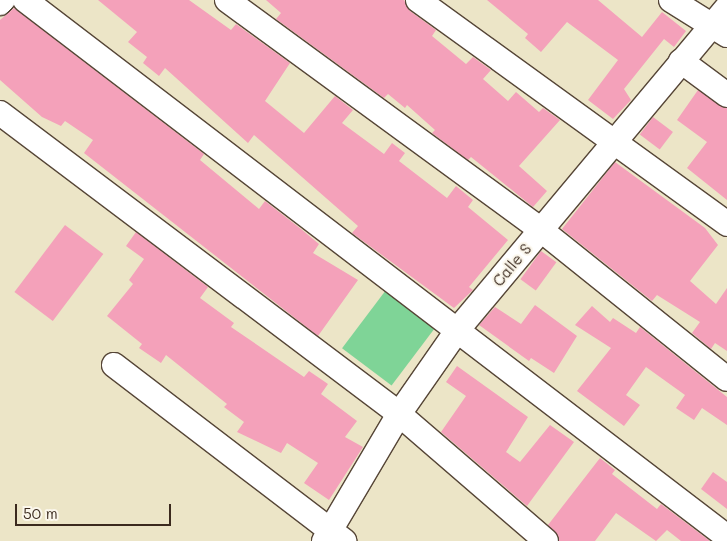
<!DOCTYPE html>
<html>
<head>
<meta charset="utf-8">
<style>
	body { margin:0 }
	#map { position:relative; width:727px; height:541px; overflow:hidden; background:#ece5c7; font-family:Mali,sans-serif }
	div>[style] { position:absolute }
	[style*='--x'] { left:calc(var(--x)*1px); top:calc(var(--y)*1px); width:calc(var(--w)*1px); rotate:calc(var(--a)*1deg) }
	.green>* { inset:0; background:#7fd497; transform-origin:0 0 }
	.building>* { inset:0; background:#f4a1ba; transform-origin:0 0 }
	.roads { filter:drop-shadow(1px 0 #564637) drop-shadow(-1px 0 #564637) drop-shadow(0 1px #564637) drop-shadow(0 -1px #564637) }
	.minor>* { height:24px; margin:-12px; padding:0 12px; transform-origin:12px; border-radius:12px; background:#fff }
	span { translate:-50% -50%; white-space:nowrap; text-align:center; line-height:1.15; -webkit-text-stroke:4.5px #fbf7ec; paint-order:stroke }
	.street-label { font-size:15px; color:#3b2a1e }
	.scale { position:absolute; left:15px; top:504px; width:156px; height:22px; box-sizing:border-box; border:2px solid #3b2a1e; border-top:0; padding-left:6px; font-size:15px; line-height:18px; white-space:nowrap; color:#3b2a1e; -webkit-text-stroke:4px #fbf7ec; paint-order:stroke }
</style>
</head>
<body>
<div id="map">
	<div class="green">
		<i style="left:389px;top:286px;width:62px;height:78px;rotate:37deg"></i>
	</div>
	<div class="building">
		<i style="clip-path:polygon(98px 0,189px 0,231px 30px,236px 24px,290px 63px,265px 101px,304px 133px,335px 96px,353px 110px,342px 123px,384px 154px,392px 143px,405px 153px,399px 161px,447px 198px,456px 186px,473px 200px,468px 207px,508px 240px,469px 287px,473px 290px,454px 308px,352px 233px,358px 226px,254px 135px,248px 143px,165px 68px,159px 76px,143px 63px,147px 57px,128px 42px,137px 32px)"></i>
		<i style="clip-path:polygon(266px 0,404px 0,410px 11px,436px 30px,432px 36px,466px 64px,473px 57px,491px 70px,483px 79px,508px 101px,516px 92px,539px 112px,543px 108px,560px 120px,519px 166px,547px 191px,533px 207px,471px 157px,468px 160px,432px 133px,435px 130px,407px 105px,405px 108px,388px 94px,384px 98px,276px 19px,281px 13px)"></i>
		<i style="clip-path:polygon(487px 0,598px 0,642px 37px,662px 12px,686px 31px,674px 47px,664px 39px,624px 89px,631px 100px,613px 119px,588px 100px,618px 60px,567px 22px,541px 52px,525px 38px,528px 34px)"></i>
		<i style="clip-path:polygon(14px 8px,204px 154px,200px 160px,259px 209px,265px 201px,301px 229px,319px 244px,313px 253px,358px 280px,318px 336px,84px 153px,93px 140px,65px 121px,61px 126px,42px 117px,0 80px,0 20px)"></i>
		<i style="clip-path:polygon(698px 90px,727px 108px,727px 200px,687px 168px,707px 142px,677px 120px)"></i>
		<i style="left:653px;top:117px;width:25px;height:22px;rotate:37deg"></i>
		<i style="clip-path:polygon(615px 162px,705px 228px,718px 245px,690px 281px,716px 304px,727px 288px,727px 351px,715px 343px,711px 349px,692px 333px,700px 322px,657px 295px,652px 301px,562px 229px)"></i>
		<i style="left:65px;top:225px;width:48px;height:84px;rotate:37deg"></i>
		<i style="clip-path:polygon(136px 232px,208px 287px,200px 298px,234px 323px,231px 327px,304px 377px,309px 371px,328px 384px,321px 394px,357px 421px,345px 437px,363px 447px,329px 500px,304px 483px,318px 463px,287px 443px,281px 453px,237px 432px,244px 422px,224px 407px,227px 404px,166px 355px,161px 363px,139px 348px,142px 344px,107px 316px,133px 284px,129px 280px,144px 259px,126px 246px)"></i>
		<i style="left:541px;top:251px;width:19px;height:35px;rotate:36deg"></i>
		<i style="clip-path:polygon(535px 305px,577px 336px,554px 373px,531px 358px,529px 361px,479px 325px,495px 307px,521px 324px)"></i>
		<i style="clip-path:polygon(592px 306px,610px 322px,613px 318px,636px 333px,640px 327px,727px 397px,727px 425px,702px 408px,694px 420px,676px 408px,685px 395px,646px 367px,626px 395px,640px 405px,624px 426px,577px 391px,611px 348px,575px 325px)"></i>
		<i style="clip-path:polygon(457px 366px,528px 417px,506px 452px,520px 462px,550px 425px,574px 442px,527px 506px,441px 432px,466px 396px,446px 382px)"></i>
		<i style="clip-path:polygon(600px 458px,615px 470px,612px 474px,657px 509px,661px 504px,710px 541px,681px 541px,667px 530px,656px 541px,616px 513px,595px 541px,559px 541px,548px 525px)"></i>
		<i style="clip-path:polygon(713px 472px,727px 482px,727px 509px,701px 489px)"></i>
	</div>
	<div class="roads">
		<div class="minor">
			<i style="--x:25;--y:0;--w:884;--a:37.41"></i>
			<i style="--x:227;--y:0;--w:389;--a:36.2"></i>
			<i style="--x:541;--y:230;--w:238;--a:38.7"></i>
			<i style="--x:418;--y:0;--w:382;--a:35.9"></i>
			<i style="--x:671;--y:0;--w:66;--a:32"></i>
			<i style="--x:0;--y:3;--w:4;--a:-45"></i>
			<i style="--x:681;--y:61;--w:57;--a:36.5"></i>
			<i style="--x:0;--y:113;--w:500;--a:37"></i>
			<i style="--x:399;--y:414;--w:194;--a:40.8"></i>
			<i style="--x:114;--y:365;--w:290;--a:37.4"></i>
			<i style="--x:324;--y:541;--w:147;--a:-59.4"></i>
			<i style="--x:399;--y:414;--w:105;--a:-55.1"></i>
			<i style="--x:459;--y:328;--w:418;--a:-50.1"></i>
		</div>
	</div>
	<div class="street-label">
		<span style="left:512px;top:265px;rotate:-50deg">Calle S</span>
	</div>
	<div class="scale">50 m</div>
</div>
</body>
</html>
